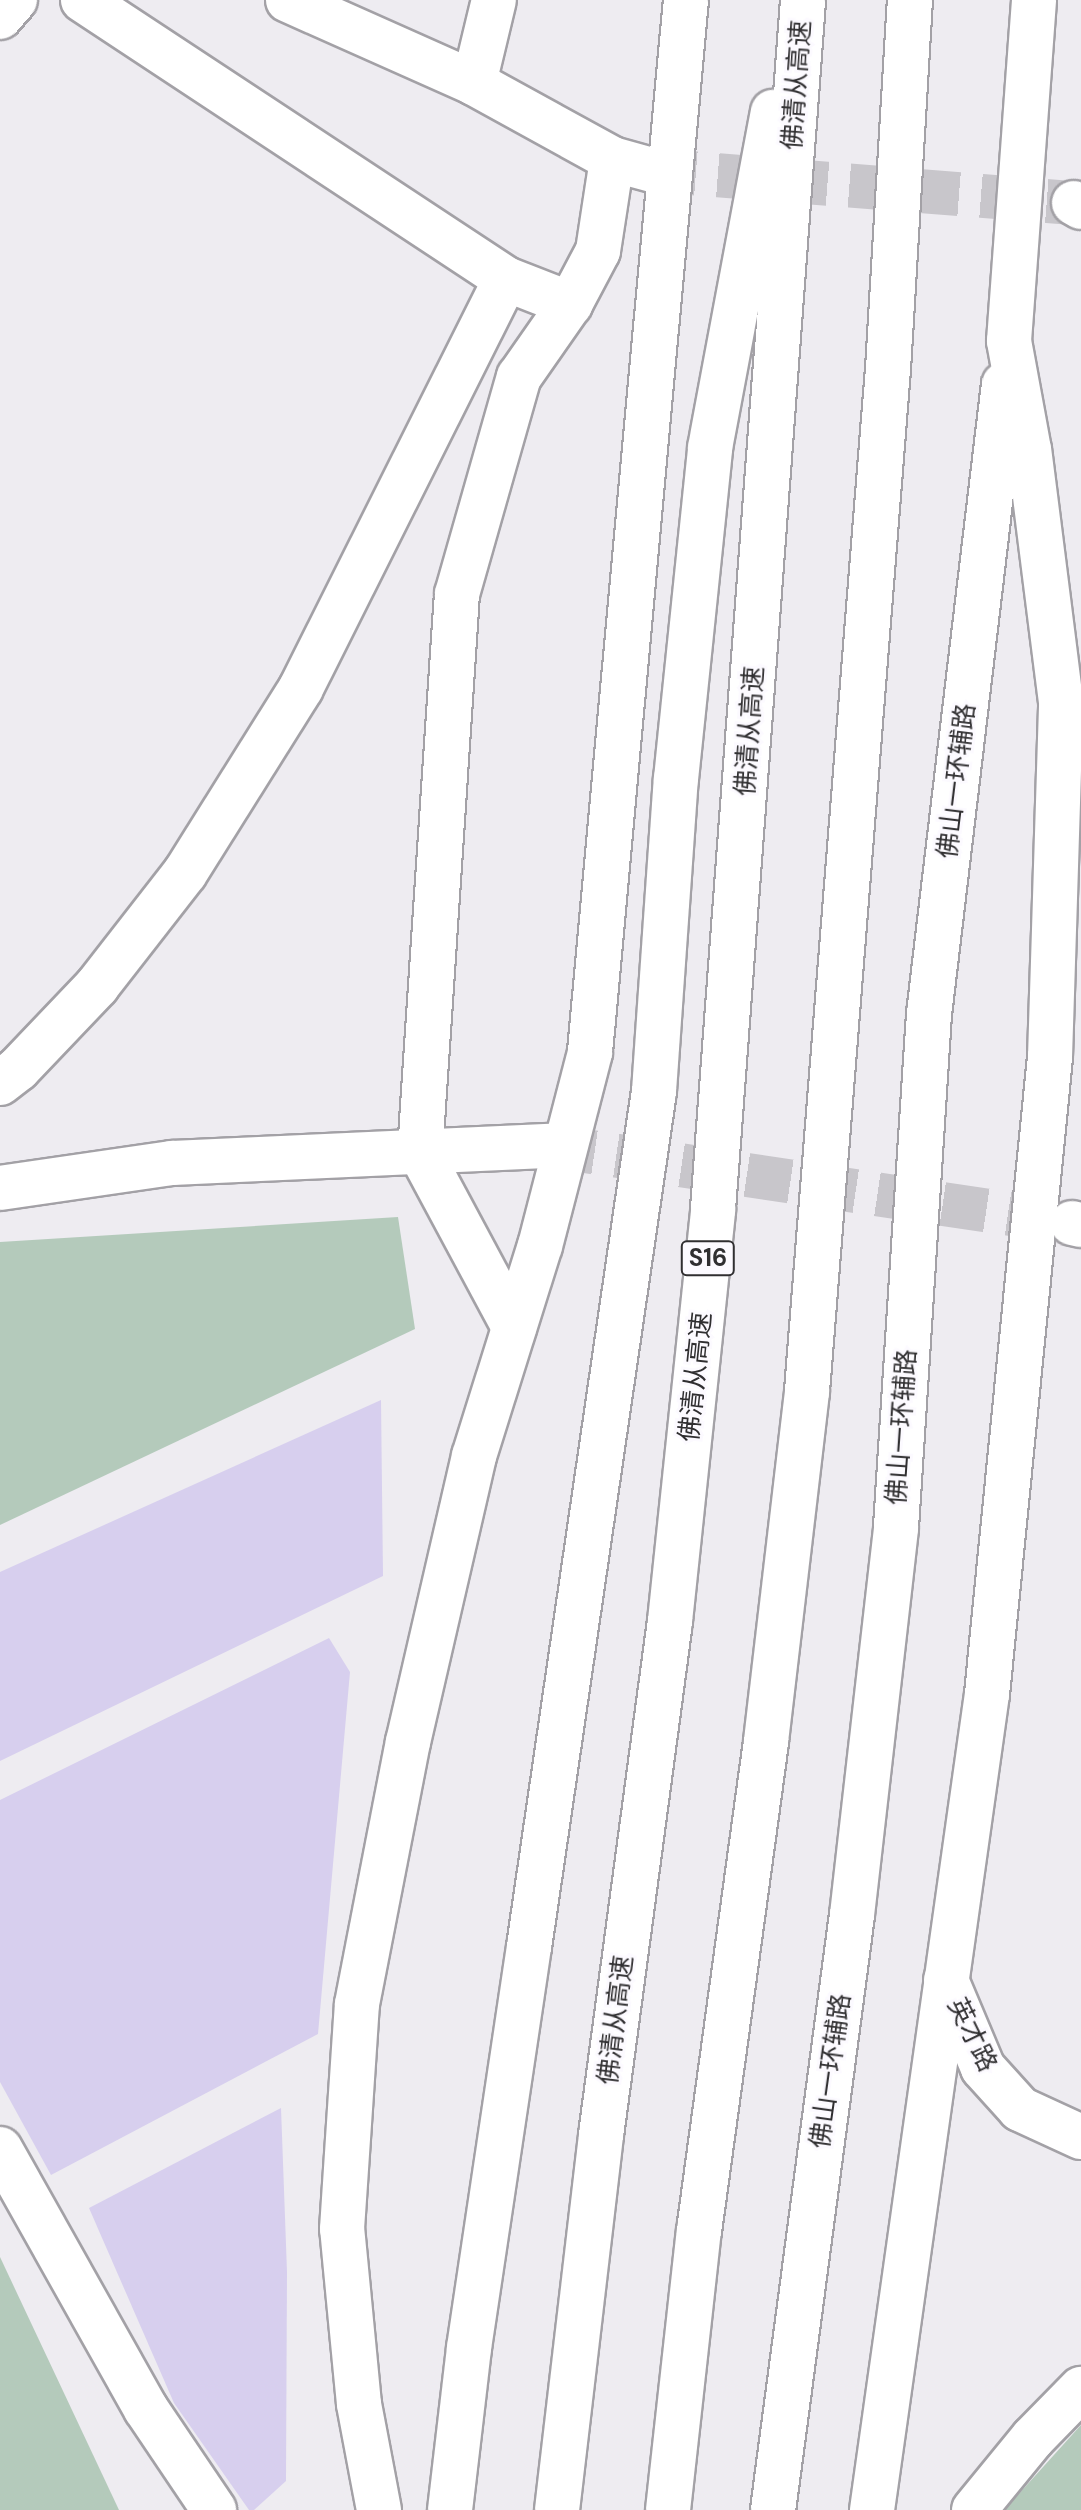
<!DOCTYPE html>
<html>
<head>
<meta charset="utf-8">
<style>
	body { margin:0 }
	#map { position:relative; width:1081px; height:2510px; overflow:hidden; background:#eeecf1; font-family:"DM Sans","Noto Sans SC",sans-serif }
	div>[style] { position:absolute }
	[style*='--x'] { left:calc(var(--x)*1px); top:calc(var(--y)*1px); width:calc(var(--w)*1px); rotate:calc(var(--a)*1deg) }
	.green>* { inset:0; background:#b4cabb }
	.building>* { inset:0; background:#d7cfee }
	.minor-tunnel>* { height:44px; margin-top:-22px; transform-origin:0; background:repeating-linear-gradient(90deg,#c8c6cb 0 44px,transparent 0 66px) }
	.roads { filter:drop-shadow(2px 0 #a3a1a6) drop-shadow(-2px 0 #a3a1a6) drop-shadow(0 2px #a3a1a6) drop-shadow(0 -2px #a3a1a6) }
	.minor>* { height:44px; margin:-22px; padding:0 22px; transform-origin:22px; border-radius:22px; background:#fff }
	.major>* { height:44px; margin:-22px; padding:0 22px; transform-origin:22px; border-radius:22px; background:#fff }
	.highway>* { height:44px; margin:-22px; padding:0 22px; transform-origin:22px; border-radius:22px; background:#fff }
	span { translate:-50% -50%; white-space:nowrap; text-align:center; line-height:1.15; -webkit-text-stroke:6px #fcfaff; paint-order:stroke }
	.shield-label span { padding:2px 6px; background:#fcfaff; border:2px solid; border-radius:6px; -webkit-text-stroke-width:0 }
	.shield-label { font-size:24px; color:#302f31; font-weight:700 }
	.street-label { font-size:26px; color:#302f31 }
</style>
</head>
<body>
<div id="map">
	<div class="green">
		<i style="clip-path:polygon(398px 1217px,415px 1329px,0 1525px,0 1242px)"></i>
		<i style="clip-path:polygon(0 2257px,119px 2510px,0 2510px)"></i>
		<i style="clip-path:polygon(1081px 2425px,1081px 2510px,1004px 2510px,1006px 2508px)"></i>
	</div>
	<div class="building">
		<i style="clip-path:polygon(381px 1400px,383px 1576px,0 1761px,0 1572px)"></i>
		<i style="clip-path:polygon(329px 1638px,350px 1672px,318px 2034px,51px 2175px,0 2082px,0 1800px)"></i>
		<i style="clip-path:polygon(281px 2108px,287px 2272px,286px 2481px,254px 2510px,249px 2510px,174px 2403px,89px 2208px)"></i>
	</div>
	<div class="minor-tunnel">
		<i style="--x:652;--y:170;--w:423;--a:4.5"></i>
		<i style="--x:551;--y:1146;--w:526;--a:8.42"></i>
	</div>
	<div class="roads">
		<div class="minor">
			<i style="--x:83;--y:0;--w:507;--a:33.41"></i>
			<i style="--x:288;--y:0;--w:204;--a:24"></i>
			<i style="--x:474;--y:83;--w:158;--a:28.8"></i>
			<i style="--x:612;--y:159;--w:41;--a:15.4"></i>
			<i style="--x:0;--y:17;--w:23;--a:-49"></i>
			<i style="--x:474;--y:83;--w:85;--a:-76.5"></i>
			<i style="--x:1074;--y:203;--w:8;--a:30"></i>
			<i style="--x:0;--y:1083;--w:23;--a:-38"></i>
			<i style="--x:18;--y:1069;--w:115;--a:-46.4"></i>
			<i style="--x:97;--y:986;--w:143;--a:-52.1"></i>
			<i style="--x:185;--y:873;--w:218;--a:-57.9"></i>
			<i style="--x:301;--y:688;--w:457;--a:-63.4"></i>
			<i style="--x:506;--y:279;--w:69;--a:21.3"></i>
			<i style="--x:0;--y:1188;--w:174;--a:-8.3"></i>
			<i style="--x:172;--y:1163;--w:379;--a:-2.6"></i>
			<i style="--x:1072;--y:1223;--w:9;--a:13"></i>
			<i style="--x:514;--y:1327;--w:199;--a:-118.2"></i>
			<i style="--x:420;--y:1152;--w:559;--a:-86.21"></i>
			<i style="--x:457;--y:594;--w:226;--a:-74.1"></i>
			<i style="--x:519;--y:377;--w:89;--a:-55.1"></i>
			<i style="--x:570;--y:304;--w:60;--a:-62.2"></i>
			<i style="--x:598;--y:251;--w:93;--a:-81.3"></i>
			<i style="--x:0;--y:2149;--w:298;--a:60.7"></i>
			<i style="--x:146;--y:2409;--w:122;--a:56"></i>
			<i style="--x:974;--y:2510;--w:93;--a:-50.7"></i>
			<i style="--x:1033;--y:2438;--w:69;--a:-45.6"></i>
		</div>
		<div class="major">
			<i style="--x:946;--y:1980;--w:95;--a:67.2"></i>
			<i style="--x:983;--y:2068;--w:55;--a:47.9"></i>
			<i style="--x:1020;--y:2109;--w:67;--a:24.7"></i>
			<i style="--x:379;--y:2510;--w:108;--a:-100.7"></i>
			<i style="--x:359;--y:2404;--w:176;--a:-95.5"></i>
			<i style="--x:342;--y:2229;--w:225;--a:-86.2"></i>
			<i style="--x:357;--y:2004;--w:267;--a:-79"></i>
			<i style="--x:408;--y:1742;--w:294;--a:-77"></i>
			<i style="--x:474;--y:1456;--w:220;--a:-72.6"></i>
			<i style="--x:540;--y:1246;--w:200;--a:-75.5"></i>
			<i style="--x:590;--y:1052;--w:1056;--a:-84.79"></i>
			<i style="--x:450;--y:2510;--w:163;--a:-83.3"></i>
			<i style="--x:469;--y:2348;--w:405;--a:-81.5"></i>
			<i style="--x:773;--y:2510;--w:600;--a:-82.44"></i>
			<i style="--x:852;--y:1915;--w:390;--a:-83.5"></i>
			<i style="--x:896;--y:1527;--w:514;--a:-86.32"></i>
			<i style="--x:929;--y:1014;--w:634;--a:-83.21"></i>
			<i style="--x:872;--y:2510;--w:824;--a:-81.98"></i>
			<i style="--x:987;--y:1694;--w:640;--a:-84.35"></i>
			<i style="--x:1050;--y:1057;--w:355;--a:-88.2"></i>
			<i style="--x:1061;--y:702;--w:254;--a:-97.2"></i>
			<i style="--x:1029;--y:450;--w:111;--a:-100.4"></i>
			<i style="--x:1009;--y:341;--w:342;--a:-85.8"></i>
		</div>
		<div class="highway">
			<i style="--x:529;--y:1947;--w:865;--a:-81.69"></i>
			<i style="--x:654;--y:1091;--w:313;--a:-86"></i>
			<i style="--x:676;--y:779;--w:333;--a:-84.1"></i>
			<i style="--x:710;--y:448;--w:342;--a:-79.4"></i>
			<i style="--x:557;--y:2510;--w:378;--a:-83.3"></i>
			<i style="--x:601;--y:2135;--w:519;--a:-82.35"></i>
			<i style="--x:670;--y:1621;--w:414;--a:-84"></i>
			<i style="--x:713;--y:1209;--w:1212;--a:-85.74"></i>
			<i style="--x:668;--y:2510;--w:281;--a:-83.7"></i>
			<i style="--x:699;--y:2231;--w:495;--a:-82.2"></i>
			<i style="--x:766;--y:1741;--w:352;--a:-83.3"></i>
			<i style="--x:807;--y:1391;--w:1025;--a:-85.47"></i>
			<i style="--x:888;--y:369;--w:370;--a:-86.6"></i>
		</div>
	</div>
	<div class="shield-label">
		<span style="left:708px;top:1258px">S16</span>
	</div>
	<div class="street-label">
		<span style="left:797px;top:85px;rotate:-86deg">佛清从高速</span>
		<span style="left:750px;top:731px;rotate:-86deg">佛清从高速</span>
		<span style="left:957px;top:781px;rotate:-83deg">佛山一环辅路</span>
		<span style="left:696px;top:1377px;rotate:-84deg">佛清从高速</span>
		<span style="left:902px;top:1427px;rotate:-86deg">佛山一环辅路</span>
		<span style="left:616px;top:2020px;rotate:-83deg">佛清从高速</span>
		<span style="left:972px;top:2035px;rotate:64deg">英才路</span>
		<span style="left:831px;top:2071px;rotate:-82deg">佛山一环辅路</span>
	</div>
</div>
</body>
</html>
